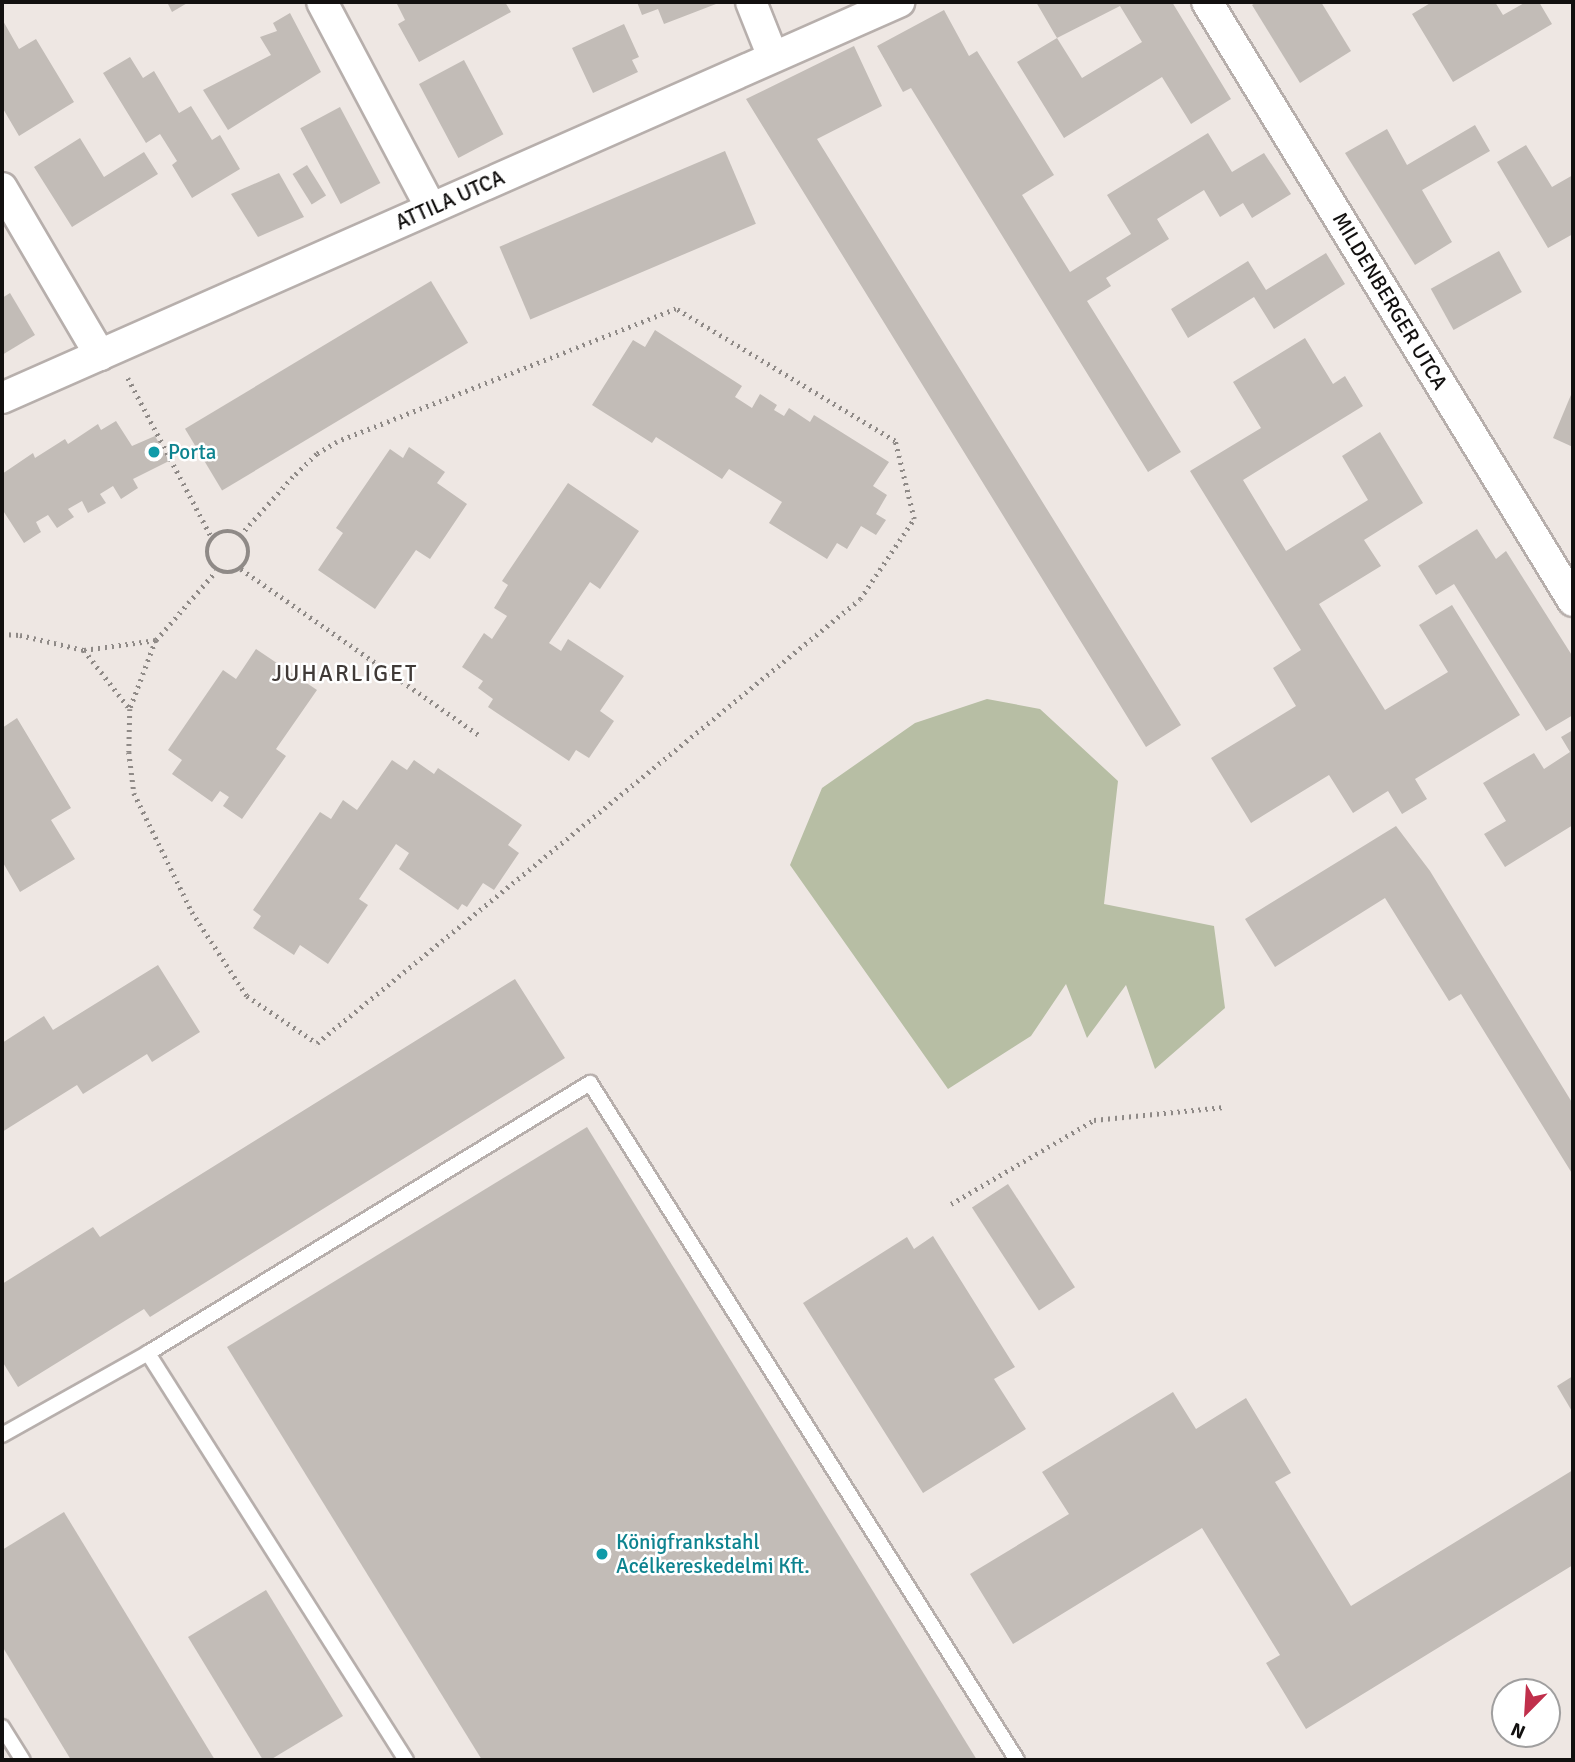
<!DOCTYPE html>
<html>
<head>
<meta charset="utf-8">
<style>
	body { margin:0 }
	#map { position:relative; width:1575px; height:1762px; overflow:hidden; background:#eee7e3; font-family:Signika,sans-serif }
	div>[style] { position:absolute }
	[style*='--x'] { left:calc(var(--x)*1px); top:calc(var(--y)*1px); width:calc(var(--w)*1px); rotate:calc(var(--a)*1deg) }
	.green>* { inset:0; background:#b7bea4 }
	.building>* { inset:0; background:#c2bcb7; transform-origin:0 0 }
	.path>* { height:4.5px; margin-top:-2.25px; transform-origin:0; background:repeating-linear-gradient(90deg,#8f8a87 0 2px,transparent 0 7px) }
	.path>.ring { margin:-2.25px; padding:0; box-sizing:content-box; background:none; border:4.5px solid #8f8a87; border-radius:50% }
	.roads { filter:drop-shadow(2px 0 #b7afac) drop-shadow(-2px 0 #b7afac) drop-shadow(0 2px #b7afac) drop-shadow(0 -2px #b7afac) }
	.lane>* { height:14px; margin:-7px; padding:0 7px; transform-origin:7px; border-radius:7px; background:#fff }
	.street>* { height:30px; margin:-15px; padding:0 15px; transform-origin:15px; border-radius:15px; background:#fff }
	.dots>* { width:19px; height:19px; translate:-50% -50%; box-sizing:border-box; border:4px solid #fff; border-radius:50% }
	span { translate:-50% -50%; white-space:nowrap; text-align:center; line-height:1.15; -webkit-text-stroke:5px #fff; paint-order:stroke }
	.street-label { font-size:21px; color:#12100f }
	.culture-label { font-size:21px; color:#0d838f }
	.left { translate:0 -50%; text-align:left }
	.neighbourhood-label { font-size:23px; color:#403a37; letter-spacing:2px }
	.frame { position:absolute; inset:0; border:4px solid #12100f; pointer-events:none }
	.north { position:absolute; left:1491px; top:1678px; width:70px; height:70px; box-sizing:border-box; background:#fff; border:2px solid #a09f9f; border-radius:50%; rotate:204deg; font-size:19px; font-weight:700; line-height:28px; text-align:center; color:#12100f }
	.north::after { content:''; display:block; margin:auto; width:24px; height:32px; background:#c02f4b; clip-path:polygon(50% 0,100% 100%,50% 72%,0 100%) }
</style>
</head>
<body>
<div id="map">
	<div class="green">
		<i style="clip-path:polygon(987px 699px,1040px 709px,1118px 781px,1104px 904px,1214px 926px,1225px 1008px,1155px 1069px,1126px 985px,1087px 1038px,1066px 984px,1031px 1036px,948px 1089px,790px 865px,822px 788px,915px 723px)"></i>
	</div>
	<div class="building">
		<i style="clip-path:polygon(167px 2px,189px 2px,172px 12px)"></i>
		<i style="clip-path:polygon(401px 2px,505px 2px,511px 12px,419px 62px,398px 24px,405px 20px,397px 4px)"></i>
		<i style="clip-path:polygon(637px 2px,715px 2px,716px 4px,664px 24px,658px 9px,642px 15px)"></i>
		<i style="clip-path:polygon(evenodd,1036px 2px,1172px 2px,1231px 99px,1191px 124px,1162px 77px,1064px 138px,1017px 62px,1057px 38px,1036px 2px,1120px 6px,1142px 42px,1082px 78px,1057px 38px,1120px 6px)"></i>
		<i style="clip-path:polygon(1257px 2px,1321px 2px,1351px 51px,1300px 83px,1252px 5px)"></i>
		<i style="clip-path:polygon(1432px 2px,1495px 2px,1503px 15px,1526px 2px,1539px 2px,1552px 24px,1453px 82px,1412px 14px)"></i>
		<i style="clip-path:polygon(944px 10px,969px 56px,977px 51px,1054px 175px,1022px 195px,1070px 272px,1131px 234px,1107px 195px,1208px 133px,1232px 172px,1264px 153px,1291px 194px,1252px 218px,1243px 203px,1220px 217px,1204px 190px,1157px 219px,1169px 239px,1106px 278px,1111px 286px,1087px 301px,1181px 452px,1148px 472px,911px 88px,903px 92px,877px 46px)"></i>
		<i style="clip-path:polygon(290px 13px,321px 72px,228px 130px,203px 90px,271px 55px,260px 37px,277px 31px,273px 23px)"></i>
		<i style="clip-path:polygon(2px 19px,19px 49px,36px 39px,74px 102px,19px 136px,2px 107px)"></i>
		<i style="clip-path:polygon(624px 24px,639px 57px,632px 60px,638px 72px,593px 93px,572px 48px)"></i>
		<i style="clip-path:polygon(854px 46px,882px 106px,817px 139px,1181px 725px,1146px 747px,746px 99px)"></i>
		<i style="clip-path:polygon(130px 57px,143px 78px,154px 71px,179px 113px,191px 106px,212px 140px,220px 135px,240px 169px,192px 198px,172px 165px,177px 161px,160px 134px,146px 143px,103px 73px)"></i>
		<i style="left:464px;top:60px;width:84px;height:51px;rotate:62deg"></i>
		<i style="left:340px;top:107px;width:86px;height:45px;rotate:62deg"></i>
		<i style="clip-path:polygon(1475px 125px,1490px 151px,1422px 190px,1452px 242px,1415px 265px,1345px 153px,1387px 129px,1407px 165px)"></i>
		<i style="clip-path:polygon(80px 138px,104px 177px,144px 152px,158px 174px,72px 227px,34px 167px)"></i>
		<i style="clip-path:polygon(1526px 145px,1552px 187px,1573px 175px,1573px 234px,1548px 248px,1497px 162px)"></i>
		<i style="left:725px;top:151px;width:79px;height:245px;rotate:67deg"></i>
		<i style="left:307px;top:165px;width:36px;height:17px;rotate:58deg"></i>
		<i style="clip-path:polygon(279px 173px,304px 217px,258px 237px,231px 194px)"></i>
		<i style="left:1499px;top:251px;width:47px;height:78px;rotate:61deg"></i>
		<i style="clip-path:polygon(1326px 253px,1345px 284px,1274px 329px,1254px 297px,1188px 338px,1171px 309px,1248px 261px,1266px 290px)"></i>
		<i style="left:431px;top:281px;width:72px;height:287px;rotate:59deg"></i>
		<i style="clip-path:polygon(10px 293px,35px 335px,2px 355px,2px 298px)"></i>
		<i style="clip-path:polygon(655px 330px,742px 386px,735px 397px,752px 408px,760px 394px,777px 405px,774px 410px,784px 416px,789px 408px,810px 422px,814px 415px,889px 462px,873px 486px,887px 495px,876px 514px,886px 520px,876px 535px,861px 526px,847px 549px,837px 543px,827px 559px,769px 523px,782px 502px,729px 469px,722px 479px,656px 437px,652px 443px,592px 405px,633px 340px,645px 347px)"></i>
		<i style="clip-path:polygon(1305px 338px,1333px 384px,1345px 376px,1363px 406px,1243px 480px,1286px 551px,1368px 500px,1342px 456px,1380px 432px,1423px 503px,1364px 540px,1381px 566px,1319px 604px,1385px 710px,1448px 672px,1419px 625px,1452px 605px,1520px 715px,1415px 779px,1427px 799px,1402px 814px,1388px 791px,1353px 813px,1329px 775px,1251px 823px,1211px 758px,1296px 706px,1273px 668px,1301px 650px,1190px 471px,1261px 428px,1233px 382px)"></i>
		<i style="clip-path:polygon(1573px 390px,1573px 447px,1553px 438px)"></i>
		<i style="clip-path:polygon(116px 421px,132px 446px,155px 436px,169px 461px,133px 479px,138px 488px,121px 499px,113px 486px,100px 494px,106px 503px,88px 513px,82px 501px,68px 509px,74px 517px,57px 528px,48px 515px,36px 522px,41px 532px,24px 543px,2px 509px,2px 474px,33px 453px,35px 458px,65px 439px,68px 444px,98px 424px,101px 430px)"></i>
		<i style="clip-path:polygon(409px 447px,445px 472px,437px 483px,467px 504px,430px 559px,416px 550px,375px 609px,318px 570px,343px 533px,336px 528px,390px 449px,403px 458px)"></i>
		<i style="clip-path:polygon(568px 483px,639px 531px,600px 589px,590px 582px,549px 643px,561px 651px,568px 639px,624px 676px,600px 711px,614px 721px,589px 758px,576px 750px,569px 761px,488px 707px,493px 699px,478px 688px,483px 681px,462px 667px,484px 633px,492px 639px,507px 616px,494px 608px,508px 585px,502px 581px)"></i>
		<i style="clip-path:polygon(1477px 529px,1496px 559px,1506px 551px,1573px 657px,1573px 715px,1546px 731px,1454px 584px,1436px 595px,1418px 566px)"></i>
		<i style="clip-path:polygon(256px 649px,317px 690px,276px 749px,286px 756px,242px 819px,223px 806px,229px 797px,220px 791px,212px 802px,172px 774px,182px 760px,168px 750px,223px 670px,236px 679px)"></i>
		<i style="clip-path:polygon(17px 718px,71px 808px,51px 820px,75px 859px,20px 892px,2px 861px,2px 728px)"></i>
		<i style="clip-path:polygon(1573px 730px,1573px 825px,1505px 867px,1484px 834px,1506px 821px,1483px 783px,1534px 753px,1544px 769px,1570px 752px,1561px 737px)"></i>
		<i style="clip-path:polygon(392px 760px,407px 770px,414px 760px,434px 774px,438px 768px,522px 825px,508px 845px,519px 853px,494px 890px,483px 883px,467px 907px,462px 904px,458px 910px,399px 869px,409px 853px,396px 844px,359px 899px,368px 905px,328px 964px,300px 945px,294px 955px,253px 928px,261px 916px,253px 910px,320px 812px,331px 819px,343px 800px,357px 810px)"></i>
		<i style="clip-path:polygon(1396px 826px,1430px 871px,1573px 1104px,1573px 1175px,1461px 994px,1449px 1001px,1385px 898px,1275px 967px,1245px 919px)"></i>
		<i style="clip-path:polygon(158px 965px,200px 1032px,152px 1062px,147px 1054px,83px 1094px,77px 1085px,2px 1132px,2px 1043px,44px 1016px,53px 1030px)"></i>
		<i style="clip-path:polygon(515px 979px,565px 1058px,150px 1317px,144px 1309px,18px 1387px,2px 1361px,2px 1284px,93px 1227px,100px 1237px)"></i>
		<i style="clip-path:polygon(587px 1127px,977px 1760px,482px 1760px,227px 1347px)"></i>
		<i style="left:1008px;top:1184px;width:123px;height:43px;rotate:57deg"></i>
		<i style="clip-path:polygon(933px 1236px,1015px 1367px,994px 1379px,1026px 1429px,923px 1493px,803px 1303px,907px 1237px,914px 1249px)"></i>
		<i style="clip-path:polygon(1573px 1376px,1573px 1413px,1557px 1386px)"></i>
		<i style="clip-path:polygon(1173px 1392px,1196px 1429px,1246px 1398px,1291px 1473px,1275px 1482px,1351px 1606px,1573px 1470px,1573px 1565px,1306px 1729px,1266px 1663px,1280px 1655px,1202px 1528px,1013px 1644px,970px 1574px,1069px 1514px,1042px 1472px)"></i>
		<i style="clip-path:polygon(64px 1512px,215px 1760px,71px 1760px,2px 1646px,2px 1550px)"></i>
		<i style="clip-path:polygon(266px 1590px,343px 1716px,270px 1760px,263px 1760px,188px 1637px)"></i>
	</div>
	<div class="path">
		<i style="--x:128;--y:378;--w:181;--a:62.3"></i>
		<i class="ring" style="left:207px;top:531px;width:37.5px;height:37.5px"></i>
		<i style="--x:241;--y:569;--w:292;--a:34.9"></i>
		<i style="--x:2;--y:634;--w:18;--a:3"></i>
		<i style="--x:20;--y:635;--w:66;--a:13.2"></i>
		<i style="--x:84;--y:650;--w:73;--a:-7.9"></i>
		<i style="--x:156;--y:640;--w:91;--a:-49"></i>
		<i style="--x:156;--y:640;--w:74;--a:110.6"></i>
		<i style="--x:130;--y:709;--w:43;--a:91.3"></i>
		<i style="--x:129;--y:752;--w:41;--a:83"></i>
		<i style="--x:134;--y:793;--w:132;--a:64"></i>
		<i style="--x:192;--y:912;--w:100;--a:56.8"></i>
		<i style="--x:247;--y:996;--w:84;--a:33.9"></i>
		<i style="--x:317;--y:1043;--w:701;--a:-39.27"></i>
		<i style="--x:860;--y:599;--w:97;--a:-56"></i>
		<i style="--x:914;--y:519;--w:80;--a:-103.7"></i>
		<i style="--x:895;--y:441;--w:256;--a:-148.9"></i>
		<i style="--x:676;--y:309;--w:364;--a:158.6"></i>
		<i style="--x:337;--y:442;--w:23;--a:149"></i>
		<i style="--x:317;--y:454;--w:33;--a:136"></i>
		<i style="--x:293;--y:477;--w:78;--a:131.9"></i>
		<i style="--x:84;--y:650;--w:73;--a:52.2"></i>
		<i style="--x:951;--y:1204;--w:166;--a:-30.4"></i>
		<i style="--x:1094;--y:1120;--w:131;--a:-5.7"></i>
	</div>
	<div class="roads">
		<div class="lane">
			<i style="--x:2;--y:1435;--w:167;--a:-29.3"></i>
			<i style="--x:2;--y:1727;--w:39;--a:58"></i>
			<i style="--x:406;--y:1760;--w:482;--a:-122.4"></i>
			<i style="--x:148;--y:1353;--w:518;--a:-31.42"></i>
			<i style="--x:590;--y:1083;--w:800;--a:57.76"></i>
		</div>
		<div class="street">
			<i style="--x:322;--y:2;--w:233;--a:62.1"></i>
			<i style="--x:751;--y:2;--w:59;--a:68.2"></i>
			<i style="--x:1207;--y:2;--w:702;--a:58.57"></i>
			<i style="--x:2;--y:188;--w:194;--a:59.6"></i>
			<i style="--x:2;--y:398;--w:981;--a:-23.82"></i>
		</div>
	</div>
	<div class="dots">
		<i style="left:154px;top:452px;background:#0f9aa8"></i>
		<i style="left:602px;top:1554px;background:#0f9aa8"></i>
	</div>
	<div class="street-label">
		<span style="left:450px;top:200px;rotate:-24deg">ATTILA UTCA</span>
		<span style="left:1390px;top:301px;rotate:59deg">MILDENBERGER UTCA</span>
	</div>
	<div class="culture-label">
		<span class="left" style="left:168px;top:452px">Porta</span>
		<span class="left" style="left:616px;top:1554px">Königfrankstahl<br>Acélkereskedelmi Kft.</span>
	</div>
	<div class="neighbourhood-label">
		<span style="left:345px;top:674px">JUHARLIGET</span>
	</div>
	<div class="frame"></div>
	<div class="north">N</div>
</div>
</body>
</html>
